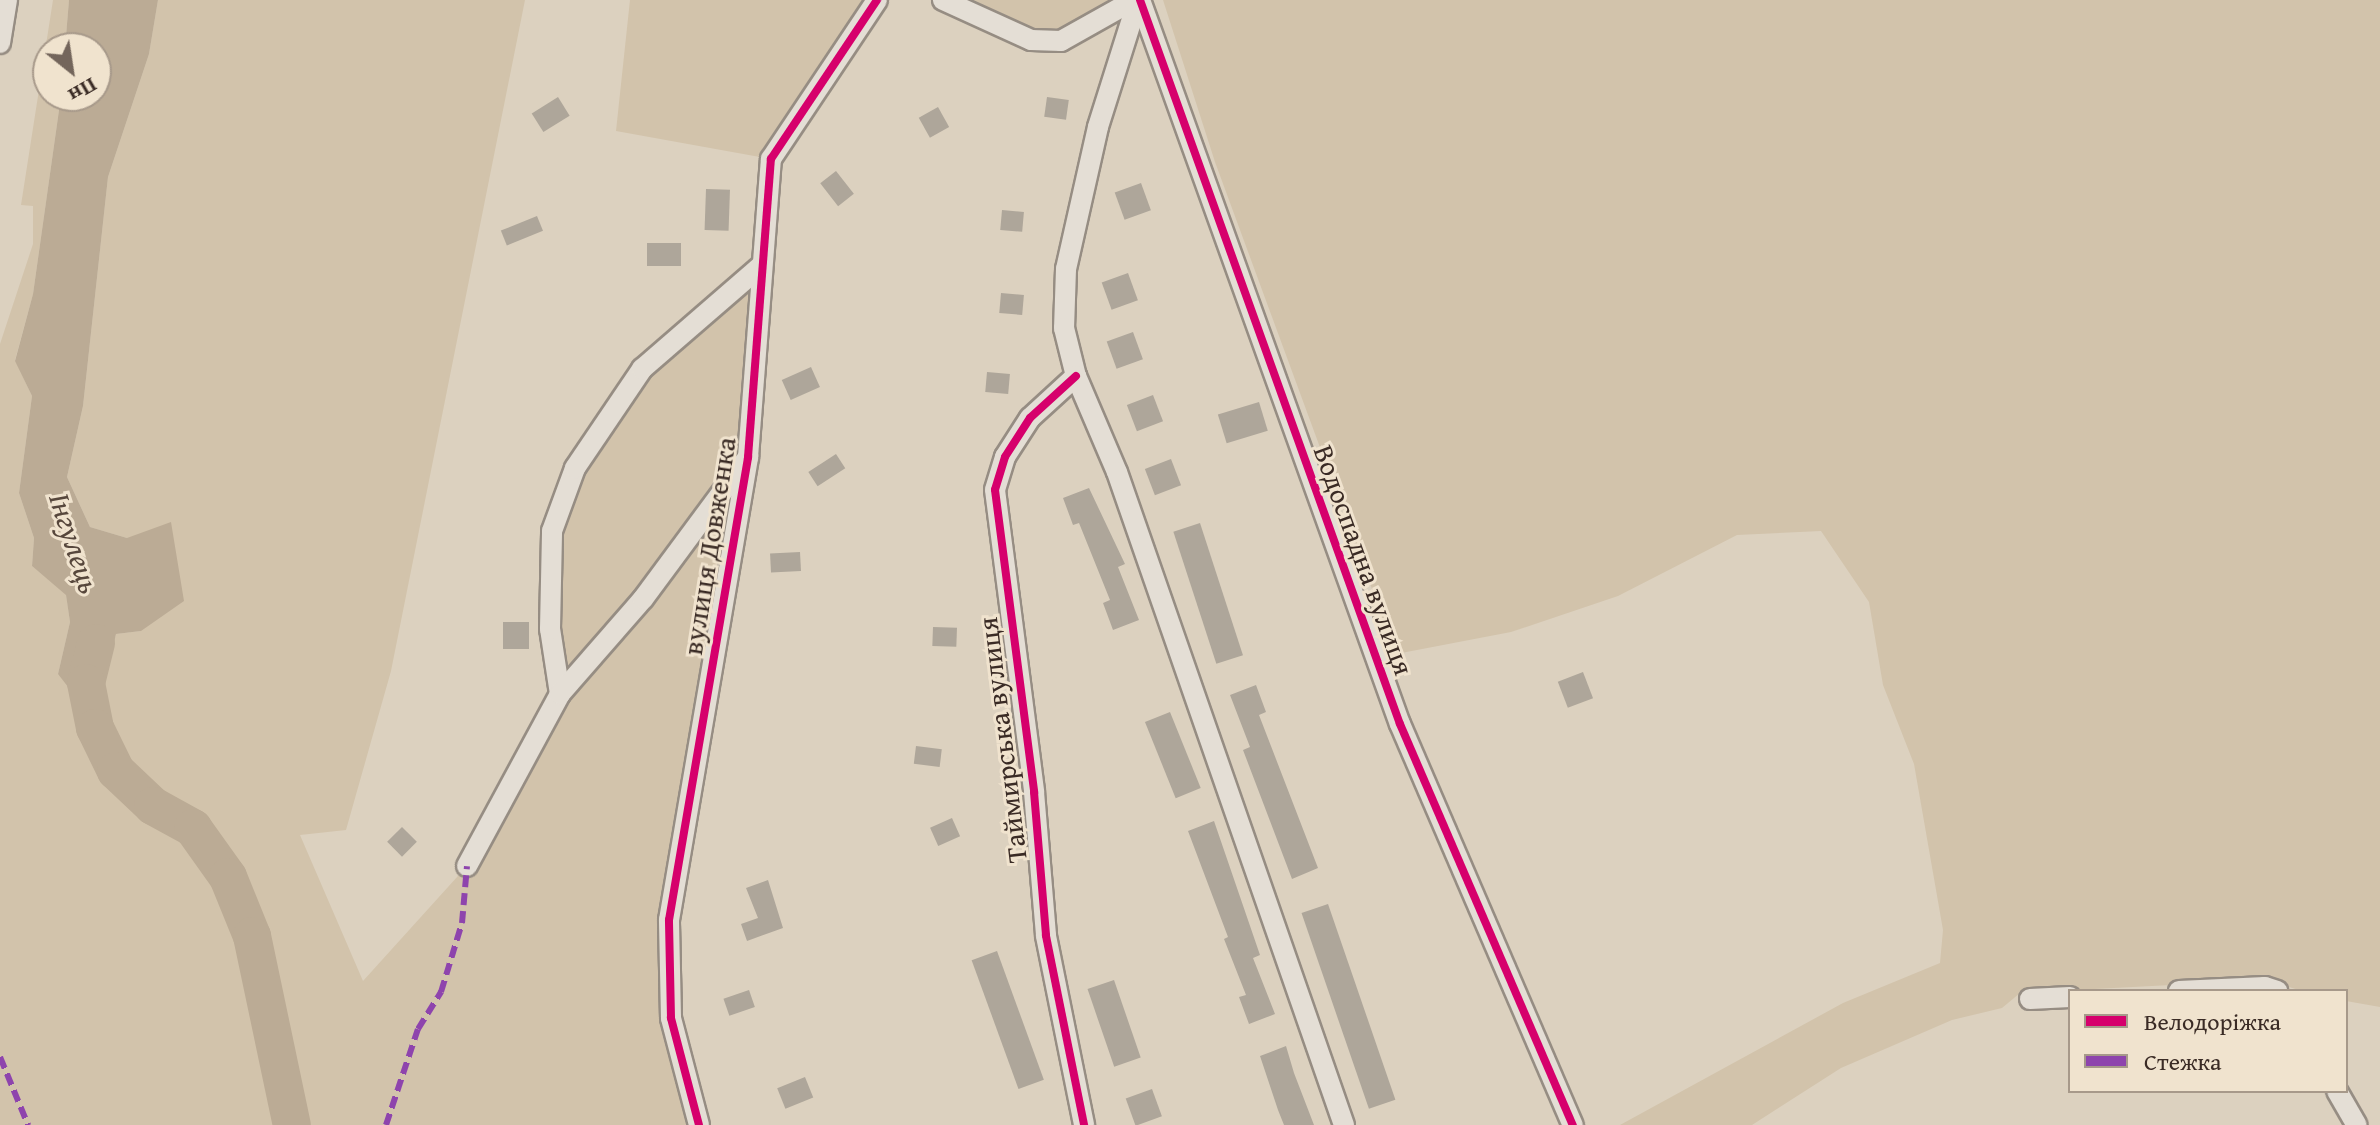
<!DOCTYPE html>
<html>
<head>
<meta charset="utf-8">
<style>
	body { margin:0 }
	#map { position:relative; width:2380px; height:1125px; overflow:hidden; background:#dcd1bf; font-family:"Gentium Book Plus",serif }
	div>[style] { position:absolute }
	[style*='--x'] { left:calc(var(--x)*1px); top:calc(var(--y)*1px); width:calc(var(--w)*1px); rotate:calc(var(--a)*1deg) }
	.green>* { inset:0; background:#d2c3ab }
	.water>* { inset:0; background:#bbab95 }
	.river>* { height:38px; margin:-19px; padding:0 19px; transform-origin:19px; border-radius:19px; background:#bbab95 }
	.building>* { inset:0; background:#aea69a; transform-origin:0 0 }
	.roads { filter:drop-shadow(2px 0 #968d83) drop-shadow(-2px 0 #968d83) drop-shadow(0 2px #968d83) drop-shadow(0 -2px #968d83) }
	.street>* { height:20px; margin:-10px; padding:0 10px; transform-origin:10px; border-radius:10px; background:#e4ded5 }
	.quiet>* { height:6px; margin-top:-3px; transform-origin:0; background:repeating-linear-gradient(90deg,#8e44ad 0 12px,transparent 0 18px) }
	.cycleway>* { height:8px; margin:-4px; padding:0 4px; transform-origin:4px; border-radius:4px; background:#d6006c }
	span { translate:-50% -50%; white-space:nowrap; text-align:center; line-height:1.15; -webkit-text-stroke:6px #f0e3ce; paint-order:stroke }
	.street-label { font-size:28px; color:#3a2b25 }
	.water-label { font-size:30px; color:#57473c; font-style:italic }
	.legend { position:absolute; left:2068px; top:989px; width:280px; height:104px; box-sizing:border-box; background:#f0e3ce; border:2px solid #a7998a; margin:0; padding:10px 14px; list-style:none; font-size:24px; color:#3a2b25 }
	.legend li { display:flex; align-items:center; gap:16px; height:40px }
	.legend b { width:40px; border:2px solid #a7998a }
	.north { position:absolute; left:32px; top:32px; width:80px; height:80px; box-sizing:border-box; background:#f0e3ce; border:2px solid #a7998a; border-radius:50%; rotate:150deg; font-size:22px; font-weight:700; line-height:32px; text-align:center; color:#3a2b25 }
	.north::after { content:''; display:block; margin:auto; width:28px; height:36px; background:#73655b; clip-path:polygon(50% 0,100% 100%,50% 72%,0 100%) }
</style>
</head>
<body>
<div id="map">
	<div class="green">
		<i style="clip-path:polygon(53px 0,69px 0,65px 48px,48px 48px,48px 96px,61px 96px,33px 294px,15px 360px,32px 396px,19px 493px,34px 538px,32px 566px,66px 594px,70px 622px,58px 674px,101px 693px,116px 634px,141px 631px,127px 538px,90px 527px,67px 477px,83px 406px,108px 177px,149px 54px,158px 0,525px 0,391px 671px,346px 830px,300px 835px,363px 981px,467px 866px,560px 694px,552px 531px,575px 468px,642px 369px,761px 266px,748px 457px,669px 920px,671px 1018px,699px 1125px,0 1125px,0 344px,33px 244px,33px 206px,21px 205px)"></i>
		<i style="clip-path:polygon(630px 0,877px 0,771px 159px,616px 131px)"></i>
		<i style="clip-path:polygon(943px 0,1134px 0,1061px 41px)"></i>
		<i style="clip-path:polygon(1163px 0,2380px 0,2380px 1007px,2346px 1001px,2346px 991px,2302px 991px,2267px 980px,2020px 993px,2002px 1008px,1952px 1020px,1841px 1068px,1752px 1125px,1620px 1125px,1843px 1003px,1940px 963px,1943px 930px,1914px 764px,1883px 685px,1869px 602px,1821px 531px,1737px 535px,1618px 596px,1511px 632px,1396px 654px,1215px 162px)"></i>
	</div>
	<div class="water">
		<i style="clip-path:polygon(69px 0,158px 0,149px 54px,108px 177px,83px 406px,67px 477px,90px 527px,127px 538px,171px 522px,184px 601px,141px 631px,116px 634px,102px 693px,72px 692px,58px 674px,70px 622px,66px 595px,32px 566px,34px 538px,19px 493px,32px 396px,15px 361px,33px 294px,61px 96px,96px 96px,96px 48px,65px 48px)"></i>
	</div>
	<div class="river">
		<i style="--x:96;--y:643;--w:41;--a:104"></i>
		<i style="--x:86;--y:683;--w:46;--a:78.7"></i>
		<i style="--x:95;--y:728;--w:48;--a:64"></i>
		<i style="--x:116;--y:771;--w:51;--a:43.4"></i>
		<i style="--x:153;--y:806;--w:46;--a:28.8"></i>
		<i style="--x:193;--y:828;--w:60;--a:54.5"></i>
		<i style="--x:228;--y:877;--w:64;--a:67.9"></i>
		<i style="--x:252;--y:936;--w:193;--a:78.1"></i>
	</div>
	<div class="building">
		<i style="left:558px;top:97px;width:22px;height:31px;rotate:58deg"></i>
		<i style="left:1047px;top:97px;width:22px;height:20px;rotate:8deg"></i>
		<i style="left:938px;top:107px;width:23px;height:22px;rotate:61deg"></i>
		<i style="left:836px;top:171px;width:29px;height:20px;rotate:52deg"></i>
		<i style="left:1141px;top:183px;width:29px;height:28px;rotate:70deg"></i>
		<i style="left:706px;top:189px;width:24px;height:41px;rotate:2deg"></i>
		<i style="left:1002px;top:210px;width:22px;height:20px;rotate:5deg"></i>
		<i style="left:537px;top:216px;width:16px;height:39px;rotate:68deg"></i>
		<i style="left:647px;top:243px;width:34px;height:23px"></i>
		<i style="left:1128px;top:273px;width:29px;height:28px;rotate:70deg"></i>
		<i style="left:1001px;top:293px;width:23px;height:20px;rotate:5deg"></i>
		<i style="left:1133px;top:332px;width:29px;height:28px;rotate:70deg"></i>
		<i style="left:811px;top:367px;width:22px;height:32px;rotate:66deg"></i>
		<i style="left:987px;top:372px;width:23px;height:20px;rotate:5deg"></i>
		<i style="left:1153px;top:395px;width:28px;height:28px;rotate:69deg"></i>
		<i style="left:1259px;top:402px;width:30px;height:43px;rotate:73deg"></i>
		<i style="left:836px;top:454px;width:17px;height:33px;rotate:57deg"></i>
		<i style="left:1171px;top:459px;width:28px;height:28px;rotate:69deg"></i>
		<i style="clip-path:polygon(1089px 488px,1125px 564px,1118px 567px,1139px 620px,1113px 630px,1103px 603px,1110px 600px,1079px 523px,1073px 525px,1063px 498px)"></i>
		<i style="left:1200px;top:523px;width:139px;height:28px;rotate:72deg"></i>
		<i style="left:800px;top:552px;width:19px;height:30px;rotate:87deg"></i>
		<i style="left:503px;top:622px;width:26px;height:27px"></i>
		<i style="left:933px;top:627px;width:24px;height:19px;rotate:2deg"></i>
		<i style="left:1583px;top:672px;width:28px;height:27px;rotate:69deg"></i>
		<i style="clip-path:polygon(1256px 685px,1266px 712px,1259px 715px,1318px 868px,1292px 879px,1243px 750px,1250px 747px,1230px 695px)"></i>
		<i style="left:1170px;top:712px;width:82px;height:27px;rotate:68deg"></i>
		<i style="left:916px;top:746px;width:26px;height:18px;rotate:7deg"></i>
		<i style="left:952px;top:818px;width:20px;height:24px;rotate:66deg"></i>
		<i style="clip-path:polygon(1214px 821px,1260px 955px,1253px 958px,1275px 1014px,1249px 1024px,1239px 997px,1246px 995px,1224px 939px,1228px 937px,1188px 831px)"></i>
		<i style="left:402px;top:827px;width:21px;height:21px;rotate:45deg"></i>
		<i style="clip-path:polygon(768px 880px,783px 928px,747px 941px,741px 924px,758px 918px,746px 888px)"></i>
		<i style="left:1328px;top:904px;width:207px;height:28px;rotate:71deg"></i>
		<i style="left:997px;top:951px;width:137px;height:27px;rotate:70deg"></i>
		<i style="left:1114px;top:980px;width:82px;height:28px;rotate:71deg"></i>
		<i style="left:749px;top:990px;width:18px;height:27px;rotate:71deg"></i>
		<i style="clip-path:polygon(1286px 1046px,1294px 1073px,1314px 1125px,1284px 1125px,1278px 1110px,1260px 1056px)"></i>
		<i style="left:805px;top:1077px;width:22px;height:30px;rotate:68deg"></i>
		<i style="left:1152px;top:1089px;width:29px;height:28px;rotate:70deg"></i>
	</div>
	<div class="roads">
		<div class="street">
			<i style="--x:943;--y:0;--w:97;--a:24.4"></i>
			<i style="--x:1031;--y:40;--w:30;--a:2"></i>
			<i style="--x:1061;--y:41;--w:84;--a:-29.3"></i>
			<i style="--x:1138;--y:0;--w:133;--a:107.5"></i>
			<i style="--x:1098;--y:127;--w:146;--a:102.7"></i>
			<i style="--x:1066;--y:269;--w:59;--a:91.9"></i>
			<i style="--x:1064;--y:328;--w:49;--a:76"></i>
			<i style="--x:1076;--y:376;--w:104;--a:66.9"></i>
			<i style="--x:1117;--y:472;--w:691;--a:70.83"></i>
			<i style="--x:1140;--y:0;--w:769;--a:70.25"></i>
			<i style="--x:1400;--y:724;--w:437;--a:66.7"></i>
			<i style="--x:0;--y:43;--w:44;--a:-80.8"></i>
			<i style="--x:1076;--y:376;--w:62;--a:137.6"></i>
			<i style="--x:1030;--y:418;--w:46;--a:122.7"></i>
			<i style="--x:1005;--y:457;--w:34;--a:107"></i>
			<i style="--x:995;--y:490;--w:305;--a:82.6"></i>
			<i style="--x:1034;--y:792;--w:144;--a:85.2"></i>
			<i style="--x:1046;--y:936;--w:193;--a:78.6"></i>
			<i style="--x:560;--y:694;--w:66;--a:-98.7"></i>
			<i style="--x:550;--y:629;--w:98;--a:-88.8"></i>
			<i style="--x:552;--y:531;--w:67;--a:-69.9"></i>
			<i style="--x:575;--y:468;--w:120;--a:-55.9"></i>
			<i style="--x:642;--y:369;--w:157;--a:-40.9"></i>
			<i style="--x:467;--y:866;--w:196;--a:-61.6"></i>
			<i style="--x:560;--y:694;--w:126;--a:-48.9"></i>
			<i style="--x:643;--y:599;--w:177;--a:-53.5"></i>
			<i style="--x:2179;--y:991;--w:86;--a:-2.7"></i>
			<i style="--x:2265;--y:987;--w:13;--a:18"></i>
			<i style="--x:2030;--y:999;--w:40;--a:-2.9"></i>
			<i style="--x:2337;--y:1091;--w:39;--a:60"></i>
			<i style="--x:699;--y:1125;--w:111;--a:-104.7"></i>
			<i style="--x:671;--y:1018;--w:98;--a:-91.2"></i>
			<i style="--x:669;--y:920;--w:470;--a:-80.3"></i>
			<i style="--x:748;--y:457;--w:299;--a:-85.6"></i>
			<i style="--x:771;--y:159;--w:191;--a:-56.3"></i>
		</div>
	</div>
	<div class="quiet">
		<i style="--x:0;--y:1057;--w:74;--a:67.6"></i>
		<i style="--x:386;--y:1125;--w:101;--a:-71.6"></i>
		<i style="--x:418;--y:1029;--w:44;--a:-58.1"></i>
		<i style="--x:441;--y:992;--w:72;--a:-73.1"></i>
		<i style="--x:462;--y:923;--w:57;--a:-85"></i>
	</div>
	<div class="cycleway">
		<i style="--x:1140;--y:0;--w:769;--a:70.25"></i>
		<i style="--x:1400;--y:724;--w:437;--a:66.7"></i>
		<i style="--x:1076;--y:376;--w:62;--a:137.6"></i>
		<i style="--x:1030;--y:418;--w:46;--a:122.7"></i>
		<i style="--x:1005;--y:457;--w:34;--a:107"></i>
		<i style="--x:995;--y:490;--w:305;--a:82.6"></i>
		<i style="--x:1034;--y:792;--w:144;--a:85.2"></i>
		<i style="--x:1046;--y:936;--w:193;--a:78.6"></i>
		<i style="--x:699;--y:1125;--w:111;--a:-104.7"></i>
		<i style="--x:671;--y:1018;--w:98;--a:-91.2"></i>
		<i style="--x:669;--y:920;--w:470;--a:-80.3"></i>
		<i style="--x:748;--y:457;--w:299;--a:-85.6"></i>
		<i style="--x:771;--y:159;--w:191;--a:-56.3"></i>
	</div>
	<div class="street-label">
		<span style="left:709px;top:546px;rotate:-81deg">вулиця Довженка</span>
		<span style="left:1364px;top:560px;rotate:70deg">Водоспадна вулиця</span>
		<span style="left:1002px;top:740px;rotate:-97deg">Таймирська вулиця</span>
	</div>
	<div class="water-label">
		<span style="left:75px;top:543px;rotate:72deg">Інгулець</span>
	</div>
	<ul class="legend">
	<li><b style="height:10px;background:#d6006c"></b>Велодоріжка</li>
	<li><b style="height:10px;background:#8e44ad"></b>Стежка</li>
	</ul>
	<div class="north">Пн</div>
</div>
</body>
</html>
